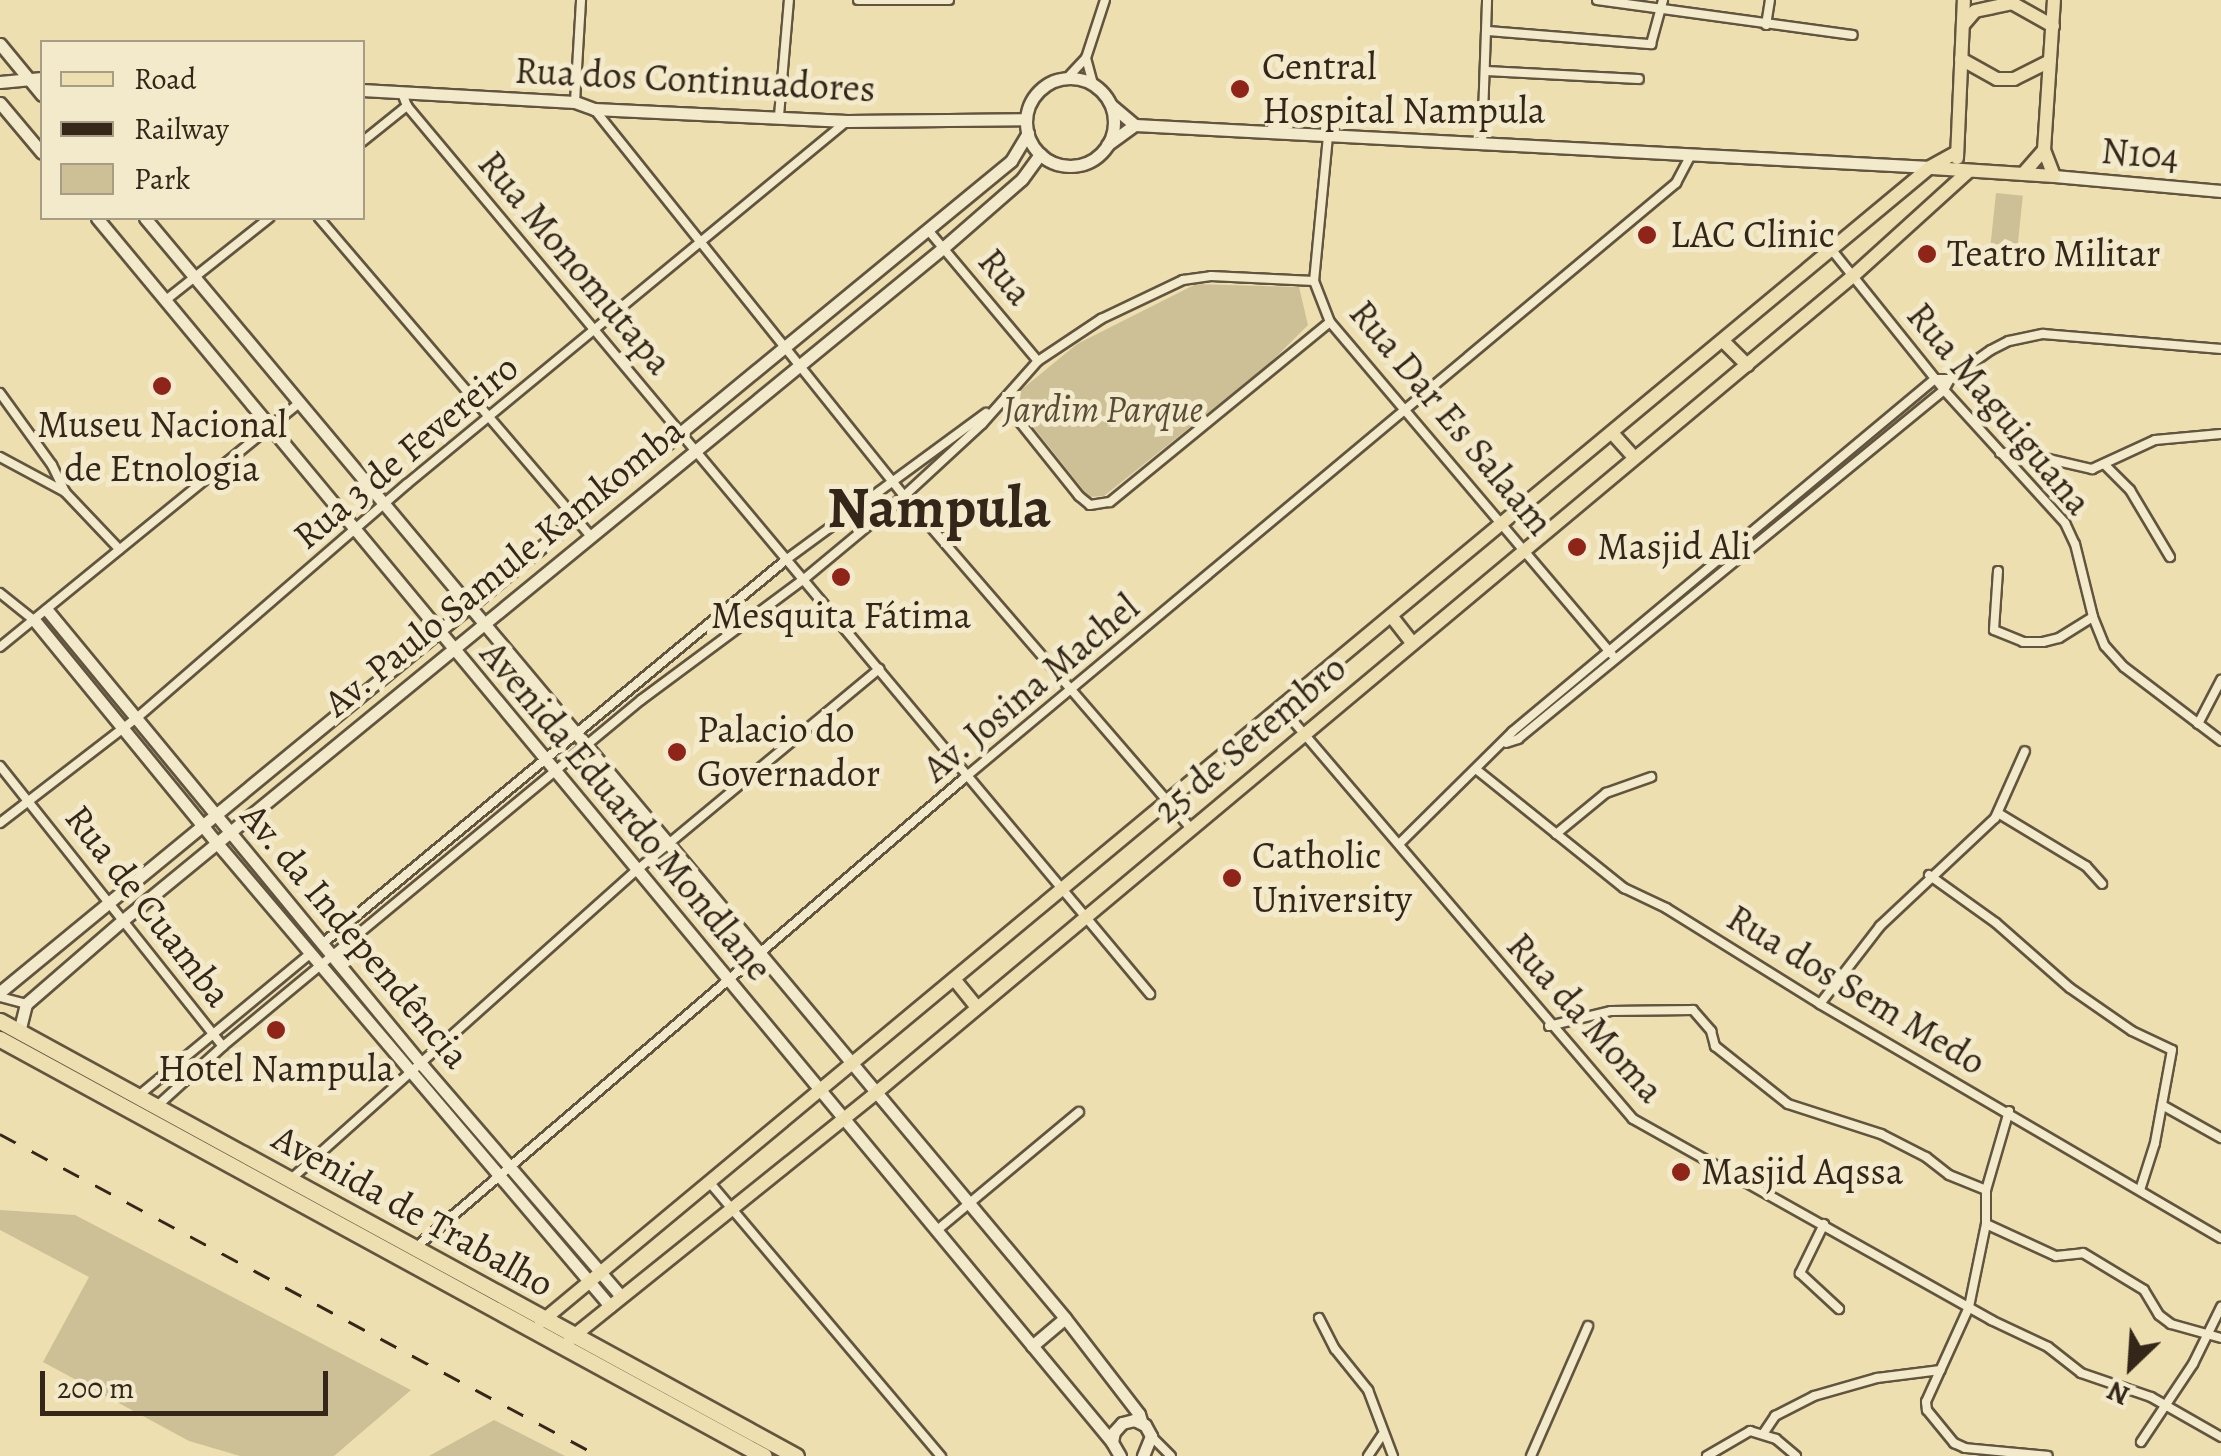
<!DOCTYPE html>
<html>
<head>
<meta charset="utf-8">
<style>
	body { margin:0 }
	#map { position:relative; width:2221px; height:1456px; overflow:hidden; background:#eddfb0; font-family:Alegreya,serif }
	div>[style] { position:absolute }
	[style*='--x'] { left:calc(var(--x)*1px); top:calc(var(--y)*1px); width:calc(var(--w)*1px); rotate:calc(var(--a)*1deg) }
	.green>* { inset:0; background:#cec096; transform-origin:0 0 }
	.roads { filter:drop-shadow(2px 0 #62553f) drop-shadow(-2px 0 #62553f) drop-shadow(0 2px #62553f) drop-shadow(0 -2px #62553f) }
	.street>* { height:8px; margin:-4px; padding:0 4px; transform-origin:4px; border-radius:4px; background:#f3eacc }
	.secondary>* { height:11px; margin:-5.5px; padding:0 5.5px; transform-origin:5.5px; border-radius:5.5px; background:#f3eacc }
	.secondary>.ring { margin:-5.5px; padding:0; box-sizing:content-box; background:none; border:11px solid #f3eacc; border-radius:50% }
	.primary>* { height:12px; margin:-6px; padding:0 6px; transform-origin:6px; border-radius:6px; background:#eddfb0 }
	.highway>* { height:15px; margin:-7.5px; padding:0 7.5px; transform-origin:7.5px; border-radius:7.5px; background:#eddfb0 }
	.rail>* { height:2.5px; margin-top:-1.25px; transform-origin:0; background:repeating-linear-gradient(90deg,#342719 0 18px,transparent 0 36px) }
	.dots>* { width:28px; height:28px; translate:-50% -50%; box-sizing:border-box; border:5px solid #f3eacc; border-radius:50% }
	span { translate:-50% -50%; white-space:nowrap; text-align:center; line-height:1.15; -webkit-text-stroke:10px #f3eacc; paint-order:stroke }
	.poi-label { font-size:38px; color:#342719 }
	.left { translate:0 -50%; text-align:left }
	.street-label { font-size:38px; color:#342719 }
	.park-label { font-size:38px; color:#5a4d38; font-style:italic }
	.town-label { font-size:58px; color:#342719; font-weight:700 }
	.legend { position:absolute; left:40px; top:40px; width:325px; height:180px; box-sizing:border-box; background:#f3eacc; border:2px solid #a79c84; margin:0; padding:12px 18px; list-style:none; font-size:30px; color:#342719 }
	.legend li { display:flex; align-items:center; gap:20px; height:50px }
	.legend b { width:50px; border:2px solid #a79c84 }
	.north { position:absolute; left:2081px; top:1316px; width:100px; height:100px; -webkit-text-stroke:8px #f3eacc; paint-order:stroke; rotate:205deg; font-size:28px; font-weight:700; line-height:40px; text-align:center; color:#342719 }
	.north::after { content:''; display:block; margin:auto; width:35px; height:45px; background:#342719; clip-path:polygon(50% 0,100% 100%,50% 72%,0 100%) }
	.scale { position:absolute; left:40px; top:1371px; width:288px; height:45px; box-sizing:border-box; border:5px solid #342719; border-top:0; padding-left:12px; font-size:30px; line-height:35px; white-space:nowrap; color:#342719; -webkit-text-stroke:8px #f3eacc; paint-order:stroke }
</style>
</head>
<body>
<div id="map">
	<div class="green">
		<i style="left:1996px;top:193px;width:27px;height:52px;rotate:6deg"></i>
		<i style="clip-path:polygon(1196px 284px,1299px 287px,1308px 325px,1268px 365px,1104px 496px,1089px 497px,1019px 409px,1021px 390px,1077px 344px)"></i>
		<i style="clip-path:polygon(0 1210px,75px 1215px,411px 1390px,334px 1456px,240px 1456px,189px 1441px,43px 1362px,89px 1277px,0 1230px)"></i>
		<i style="clip-path:polygon(494px 1420px,565px 1456px,429px 1456px)"></i>
	</div>
	<div class="roads">
		<div class="street">
			<i style="--x:858;--y:0;--w:91;--a:0"></i>
			<i style="--x:1597;--y:0;--w:258;--a:7.8"></i>
			<i style="--x:1766;--y:25;--w:25;--a:-81"></i>
			<i style="--x:1488;--y:31;--w:164;--a:4.6"></i>
			<i style="--x:1651;--y:44;--w:46;--a:-74.7"></i>
			<i style="--x:1086;--y:58;--w:27;--a:75"></i>
			<i style="--x:1486;--y:71;--w:153;--a:3"></i>
			<i style="--x:1070;--y:75;--w:23;--a:-47"></i>
			<i style="--x:1086;--y:58;--w:61;--a:-71.9"></i>
			<i style="--x:402;--y:93;--w:14;--a:69"></i>
			<i style="--x:407;--y:106;--w:1158;--a:50.08"></i>
			<i style="--x:575;--y:102;--w:102;--a:-86.6"></i>
			<i style="--x:594;--y:109;--w:496;--a:51.3"></i>
			<i style="--x:904;--y:496;--w:440;--a:49.2"></i>
			<i style="--x:779;--y:116;--w:116;--a:-85.1"></i>
			<i style="--x:1328;--y:136;--w:146;--a:95.5"></i>
			<i style="--x:1314;--y:281;--w:44;--a:68.7"></i>
			<i style="--x:1330;--y:322;--w:436;--a:49.7"></i>
			<i style="--x:362;--y:142;--w:58;--a:-38.7"></i>
			<i style="--x:1482;--y:145;--w:145;--a:-88"></i>
			<i style="--x:319;--y:218;--w:418;--a:49.5"></i>
			<i style="--x:928;--y:230;--w:171;--a:50"></i>
			<i style="--x:1832;--y:250;--w:179;--a:51.3"></i>
			<i style="--x:1944;--y:390;--w:180;--a:47.7"></i>
			<i style="--x:2065;--y:523;--w:23;--a:65"></i>
			<i style="--x:2075;--y:544;--w:75;--a:76.1"></i>
			<i style="--x:2093;--y:617;--w:31;--a:68"></i>
			<i style="--x:2105;--y:646;--w:28;--a:48"></i>
			<i style="--x:2124;--y:667;--w:122;--a:37.3"></i>
			<i style="--x:166;--y:300;--w:132;--a:-38.5"></i>
			<i style="--x:0;--y:393;--w:89;--a:54.2"></i>
			<i style="--x:52;--y:465;--w:30;--a:64"></i>
			<i style="--x:1003;--y:401;--w:122;--a:51.3"></i>
			<i style="--x:1079;--y:496;--w:14;--a:39"></i>
			<i style="--x:1090;--y:505;--w:20;--a:-9"></i>
			<i style="--x:1110;--y:502;--w:284;--a:-39.3"></i>
			<i style="--x:2000;--y:453;--w:27;--a:2"></i>
			<i style="--x:2027;--y:454;--w:67;--a:13"></i>
			<i style="--x:2092;--y:469;--w:69;--a:-24.7"></i>
			<i style="--x:2155;--y:440;--w:66;--a:-5.2"></i>
			<i style="--x:0;--y:457;--w:74;--a:28.3"></i>
			<i style="--x:65;--y:492;--w:79;--a:46.5"></i>
			<i style="--x:2104;--y:464;--w:37;--a:45"></i>
			<i style="--x:2130;--y:490;--w:78;--a:59.2"></i>
			<i style="--x:1998;--y:571;--w:59;--a:93.9"></i>
			<i style="--x:1994;--y:630;--w:31;--a:22"></i>
			<i style="--x:2023;--y:642;--w:20;--a:0"></i>
			<i style="--x:2043;--y:642;--w:16;--a:-14"></i>
			<i style="--x:2059;--y:638;--w:40;--a:-32"></i>
			<i style="--x:0;--y:593;--w:45;--a:38.7"></i>
			<i style="--x:0;--y:647;--w:387;--a:-39.2"></i>
			<i style="--x:1282;--y:708;--w:540;--a:49.5"></i>
			<i style="--x:1633;--y:1119;--w:411;--a:29.3"></i>
			<i style="--x:1991;--y:1320;--w:63;--a:25.3"></i>
			<i style="--x:2048;--y:1347;--w:42;--a:38.2"></i>
			<i style="--x:2081;--y:1373;--w:74;--a:18.9"></i>
			<i style="--x:2151;--y:1397;--w:81;--a:29.7"></i>
			<i style="--x:2198;--y:724;--w:50;--a:-62.4"></i>
			<i style="--x:1506;--y:743;--w:13;--a:-18"></i>
			<i style="--x:1518;--y:739;--w:551;--a:-39.33"></i>
			<i style="--x:1944;--y:390;--w:13;--a:-61"></i>
			<i style="--x:1950;--y:379;--w:50;--a:-35.3"></i>
			<i style="--x:1991;--y:350;--w:20;--a:-27"></i>
			<i style="--x:2009;--y:341;--w:35;--a:-12"></i>
			<i style="--x:2043;--y:334;--w:179;--a:4.8"></i>
			<i style="--x:0;--y:766;--w:358;--a:51.5"></i>
			<i style="--x:1477;--y:770;--w:189;--a:38.8"></i>
			<i style="--x:1624;--y:888;--w:47;--a:25.5"></i>
			<i style="--x:1666;--y:908;--w:181;--a:31.9"></i>
			<i style="--x:1820;--y:1004;--w:464;--a:30.3"></i>
			<i style="--x:1998;--y:813;--w:103;--a:31.1"></i>
			<i style="--x:2086;--y:866;--w:24;--a:48"></i>
			<i style="--x:0;--y:823;--w:175;--a:-37.6"></i>
			<i style="--x:139;--y:716;--w:354;--a:-40.9"></i>
			<i style="--x:407;--y:484;--w:570;--a:-39.52"></i>
			<i style="--x:1556;--y:834;--w:65;--a:-39.4"></i>
			<i style="--x:1606;--y:793;--w:48;--a:-19.6"></i>
			<i style="--x:1400;--y:843;--w:158;--a:-44.7"></i>
			<i style="--x:1512;--y:732;--w:551;--a:-39.85"></i>
			<i style="--x:1935;--y:379;--w:15;--a:0"></i>
			<i style="--x:1929;--y:875;--w:82;--a:35.6"></i>
			<i style="--x:1996;--y:923;--w:98;--a:41.3"></i>
			<i style="--x:2070;--y:988;--w:75;--a:34.7"></i>
			<i style="--x:2132;--y:1031;--w:44;--a:25.4"></i>
			<i style="--x:2172;--y:1050;--w:95;--a:100.4"></i>
			<i style="--x:2155;--y:1143;--w:49;--a:107.7"></i>
			<i style="--x:322;--y:944;--w:604;--a:-39.62"></i>
			<i style="--x:787;--y:559;--w:247;--a:-36.3"></i>
			<i style="--x:0;--y:997;--w:27;--a:15"></i>
			<i style="--x:1820;--y:1004;--w:98;--a:-52.4"></i>
			<i style="--x:1880;--y:926;--w:158;--a:-43.2"></i>
			<i style="--x:1995;--y:818;--w:73;--a:-65.9"></i>
			<i style="--x:1549;--y:1026;--w:64;--a:-13.6"></i>
			<i style="--x:1611;--y:1011;--w:82;--a:-0.7"></i>
			<i style="--x:1693;--y:1010;--w:28;--a:49"></i>
			<i style="--x:1711;--y:1031;--w:16;--a:75"></i>
			<i style="--x:1715;--y:1046;--w:93;--a:38.5"></i>
			<i style="--x:1788;--y:1104;--w:98;--a:17.9"></i>
			<i style="--x:1881;--y:1134;--w:51;--a:27.1"></i>
			<i style="--x:1926;--y:1157;--w:29;--a:38"></i>
			<i style="--x:1949;--y:1175;--w:40;--a:22"></i>
			<i style="--x:137;--y:1097;--w:226;--a:-39.6"></i>
			<i style="--x:2162;--y:1105;--w:68;--a:29.2"></i>
			<i style="--x:156;--y:1107;--w:91;--a:-42.3"></i>
			<i style="--x:223;--y:1046;--w:543;--a:-39.62"></i>
			<i style="--x:641;--y:700;--w:203;--a:-36.6"></i>
			<i style="--x:804;--y:579;--w:130;--a:-39.7"></i>
			<i style="--x:904;--y:496;--w:106;--a:-42.7"></i>
			<i style="--x:982;--y:424;--w:84;--a:-48.4"></i>
			<i style="--x:1038;--y:361;--w:76;--a:-33.7"></i>
			<i style="--x:1101;--y:319;--w:91;--a:-25.4"></i>
			<i style="--x:1183;--y:280;--w:28;--a:-8"></i>
			<i style="--x:1211;--y:276;--w:103;--a:2.8"></i>
			<i style="--x:2009;--y:1111;--w:82;--a:106.2"></i>
			<i style="--x:1986;--y:1190;--w:34;--a:90"></i>
			<i style="--x:1986;--y:1224;--w:85;--a:101.6"></i>
			<i style="--x:1969;--y:1307;--w:104;--a:114.4"></i>
			<i style="--x:1926;--y:1402;--w:8;--a:83"></i>
			<i style="--x:1927;--y:1410;--w:43;--a:50.7"></i>
			<i style="--x:1954;--y:1443;--w:12;--a:24"></i>
			<i style="--x:1965;--y:1448;--w:83;--a:5.5"></i>
			<i style="--x:290;--y:1180;--w:465;--a:-41.8"></i>
			<i style="--x:637;--y:870;--w:315;--a:-39.7"></i>
			<i style="--x:710;--y:1183;--w:358;--a:49.8"></i>
			<i style="--x:1824;--y:1224;--w:55;--a:116.1"></i>
			<i style="--x:1800;--y:1273;--w:53;--a:42.7"></i>
			<i style="--x:1986;--y:1224;--w:77;--a:24.6"></i>
			<i style="--x:2056;--y:1256;--w:27;--a:-6"></i>
			<i style="--x:2083;--y:1253;--w:71;--a:31.2"></i>
			<i style="--x:2144;--y:1290;--w:29;--a:59"></i>
			<i style="--x:2159;--y:1315;--w:15;--a:37"></i>
			<i style="--x:2171;--y:1324;--w:52;--a:15.6"></i>
			<i style="--x:936;--y:1231;--w:186;--a:-39.8"></i>
			<i style="--x:415;--y:1248;--w:720;--a:-40.55"></i>
			<i style="--x:962;--y:780;--w:931;--a:-39.9"></i>
			<i style="--x:1676;--y:183;--w:30;--a:-62"></i>
			<i style="--x:1319;--y:1318;--w:35;--a:63"></i>
			<i style="--x:1335;--y:1349;--w:53;--a:51.2"></i>
			<i style="--x:1368;--y:1390;--w:71;--a:69.3"></i>
			<i style="--x:1763;--y:1434;--w:22;--a:-56"></i>
			<i style="--x:1775;--y:1416;--w:44;--a:-27.1"></i>
			<i style="--x:1814;--y:1396;--w:66;--a:-15.9"></i>
			<i style="--x:1877;--y:1378;--w:64;--a:-7.2"></i>
			<i style="--x:1151;--y:1436;--w:28;--a:45"></i>
			<i style="--x:2141;--y:1442;--w:94;--a:-56.3"></i>
			<i style="--x:2193;--y:1364;--w:64;--a:-63.8"></i>
			<i style="--x:1368;--y:1456;--w:25;--a:-56"></i>
			<i style="--x:1531;--y:1456;--w:142;--a:-66.3"></i>
			<i style="--x:1707;--y:1456;--w:50;--a:-30.2"></i>
			<i style="--x:1750;--y:1431;--w:27;--a:17"></i>
			<i style="--x:1776;--y:1439;--w:26;--a:40"></i>
		</div>
		<div class="secondary">
			<i style="--x:0;--y:44;--w:66;--a:50.5"></i>
			<i class="ring" style="left:1026px;top:78px;width:77px;height:77px"></i>
			<i style="--x:0;--y:82;--w:42;--a:-5.4"></i>
			<i style="--x:362;--y:90;--w:213;--a:3.2"></i>
			<i style="--x:575;--y:102;--w:20;--a:20"></i>
			<i style="--x:594;--y:109;--w:253;--a:2.7"></i>
			<i style="--x:847;--y:121;--w:177;--a:-0.6"></i>
			<i style="--x:0;--y:103;--w:65;--a:50"></i>
			<i style="--x:1111;--y:105;--w:31;--a:40"></i>
			<i style="--x:1135;--y:125;--w:796;--a:3.02"></i>
			<i style="--x:1107;--y:145;--w:34;--a:-36"></i>
			<i style="--x:2054;--y:176;--w:168;--a:5.1"></i>
			<i style="--x:97;--y:218;--w:1590;--a:50.33"></i>
			<i style="--x:145;--y:218;--w:1434;--a:50.09"></i>
			<i style="--x:1065;--y:1318;--w:121;--a:52.4"></i>
			<i style="--x:1139;--y:1414;--w:10;--a:73"></i>
			<i style="--x:47;--y:610;--w:591;--a:50.49"></i>
			<i style="--x:423;--y:1066;--w:303;--a:49.3"></i>
			<i style="--x:35;--y:621;--w:286;--a:50.7"></i>
			<i style="--x:216;--y:842;--w:609;--a:49.66"></i>
			<i style="--x:0;--y:992;--w:1309;--a:-39.42"></i>
			<i style="--x:1011;--y:161;--w:33;--a:-59"></i>
			<i style="--x:19;--y:1032;--w:29;--a:-76"></i>
			<i style="--x:26;--y:1004;--w:128;--a:-40.9"></i>
			<i style="--x:123;--y:920;--w:1062;--a:-39.34"></i>
			<i style="--x:944;--y:247;--w:103;--a:-41.1"></i>
			<i style="--x:1022;--y:179;--w:31;--a:-54"></i>
			<i style="--x:1032;--y:1346;--w:43;--a:-40.3"></i>
			<i style="--x:1120;--y:1456;--w:16;--a:-120"></i>
			<i style="--x:1112;--y:1442;--w:10;--a:-79"></i>
			<i style="--x:1114;--y:1432;--w:12;--a:-48"></i>
			<i style="--x:1122;--y:1423;--w:12;--a:-14"></i>
			<i style="--x:1134;--y:1420;--w:12;--a:24"></i>
			<i style="--x:1145;--y:1425;--w:13;--a:61"></i>
			<i style="--x:1151;--y:1436;--w:22;--a:112"></i>
		</div>
		<div class="primary">
			<i style="--x:1963;--y:25;--w:18;--a:-49"></i>
			<i style="--x:1975;--y:11;--w:38;--a:-12"></i>
			<i style="--x:2012;--y:3;--w:47;--a:29.3"></i>
			<i style="--x:1961;--y:59;--w:41;--a:29.1"></i>
			<i style="--x:1997;--y:79;--w:17;--a:0"></i>
			<i style="--x:2014;--y:79;--w:40;--a:-26.6"></i>
			<i style="--x:1957;--y:158;--w:158;--a:-87.5"></i>
			<i style="--x:1932;--y:168;--w:122;--a:3.8"></i>
			<i style="--x:2054;--y:176;--w:28;--a:-111"></i>
			<i style="--x:2044;--y:150;--w:150;--a:-86.2"></i>
			<i style="--x:2023;--y:174;--w:32;--a:-49"></i>
			<i style="--x:1724;--y:342;--w:33;--a:45"></i>
			<i style="--x:1613;--y:434;--w:31;--a:48"></i>
			<i style="--x:1392;--y:617;--w:33;--a:52"></i>
			<i style="--x:954;--y:979;--w:33;--a:51"></i>
			<i style="--x:541;--y:1322;--w:1806;--a:-39.74"></i>
			<i style="--x:1930;--y:167;--w:31;--a:-29"></i>
			<i style="--x:570;--y:1339;--w:394;--a:-38.8"></i>
			<i style="--x:877;--y:1092;--w:1272;--a:-39.9"></i>
			<i style="--x:1853;--y:276;--w:156;--a:-42.2"></i>
		</div>
		<div class="highway">
			<i style="--x:0;--y:1021;--w:907;--a:28.66"></i>
			<i style="--x:0;--y:1039;--w:870;--a:28.63"></i>
		</div>
	</div>
	<div class="rail">
		<i style="--x:0;--y:1134;--w:680;--a:28.26"></i>
	</div>
	<div class="dots">
		<i style="left:1240px;top:89px;background:#8f2418"></i>
		<i style="left:1647px;top:235px;background:#8f2418"></i>
		<i style="left:1927px;top:254px;background:#8f2418"></i>
		<i style="left:162px;top:386px;background:#8f2418"></i>
		<i style="left:1577px;top:547px;background:#8f2418"></i>
		<i style="left:841px;top:577px;background:#8f2418"></i>
		<i style="left:677px;top:752px;background:#8f2418"></i>
		<i style="left:1232px;top:878px;background:#8f2418"></i>
		<i style="left:276px;top:1030px;background:#8f2418"></i>
		<i style="left:1681px;top:1172px;background:#8f2418"></i>
	</div>
	<div class="poi-label">
		<span class="left" style="left:1262px;top:89px">Central<br>Hospital Nampula</span>
		<span class="left" style="left:1670px;top:235px">LAC Clinic</span>
		<span class="left" style="left:1947px;top:254px">Teatro Militar</span>
		<span style="left:162px;top:447px">Museu Nacional<br>de Etnologia</span>
		<span class="left" style="left:1597px;top:547px">Masjid Ali</span>
		<span style="left:841px;top:616px">Mesquita Fátima</span>
		<span class="left" style="left:697px;top:752px">Palacio do<br>Governador</span>
		<span class="left" style="left:1252px;top:878px">Catholic<br>University</span>
		<span style="left:276px;top:1069px">Hotel Nampula</span>
		<span class="left" style="left:1701px;top:1172px">Masjid Aqssa</span>
	</div>
	<div class="street-label">
		<span style="left:695px;top:80px;rotate:3deg">Rua dos Continuadores</span>
		<span style="left:2140px;top:154px;rotate:5deg">N104</span>
		<span style="left:575px;top:263px;rotate:50deg">Rua Monomutapa</span>
		<span style="left:1005px;top:277px;rotate:50deg">Rua</span>
		<span style="left:1999px;top:409px;rotate:50deg">Rua Maguiguana</span>
		<span style="left:1451px;top:418px;rotate:50deg">Rua Dar Es Salaam</span>
		<span style="left:406px;top:452px;rotate:-40deg">Rua 3 de Fevereiro</span>
		<span style="left:504px;top:567px;rotate:-39deg">Av. Paulo Samule Kamkomba</span>
		<span style="left:1031px;top:688px;rotate:-40deg">Av. Josina Machel</span>
		<span style="left:1250px;top:739px;rotate:-40deg">25 de Setembro</span>
		<span style="left:626px;top:811px;rotate:50deg">Avenida Eduardo Mondlane</span>
		<span style="left:148px;top:906px;rotate:52deg">Rua de Cuamba</span>
		<span style="left:355px;top:936px;rotate:50deg">Av. da Independência</span>
		<span style="left:1856px;top:990px;rotate:31deg">Rua dos Sem Medo</span>
		<span style="left:1585px;top:1018px;rotate:48deg">Rua da Moma</span>
		<span style="left:413px;top:1211px;rotate:29deg">Avenida de Trabalho</span>
	</div>
	<div class="park-label">
		<span style="left:1103px;top:410px">Jardim Parque</span>
	</div>
	<div class="town-label">
		<span style="left:939px;top:508px">Nampula</span>
	</div>
	<ul class="legend">
	<li><b style="height:12px;background:#eddfb0"></b>Road</li>
	<li><b style="height:12px;background:#342719"></b>Railway</li>
	<li><b style="height:28px;background:#cec096"></b>Park</li>
	</ul>
	<div class="north">N</div>
	<div class="scale">200 m</div>
</div>
</body>
</html>
